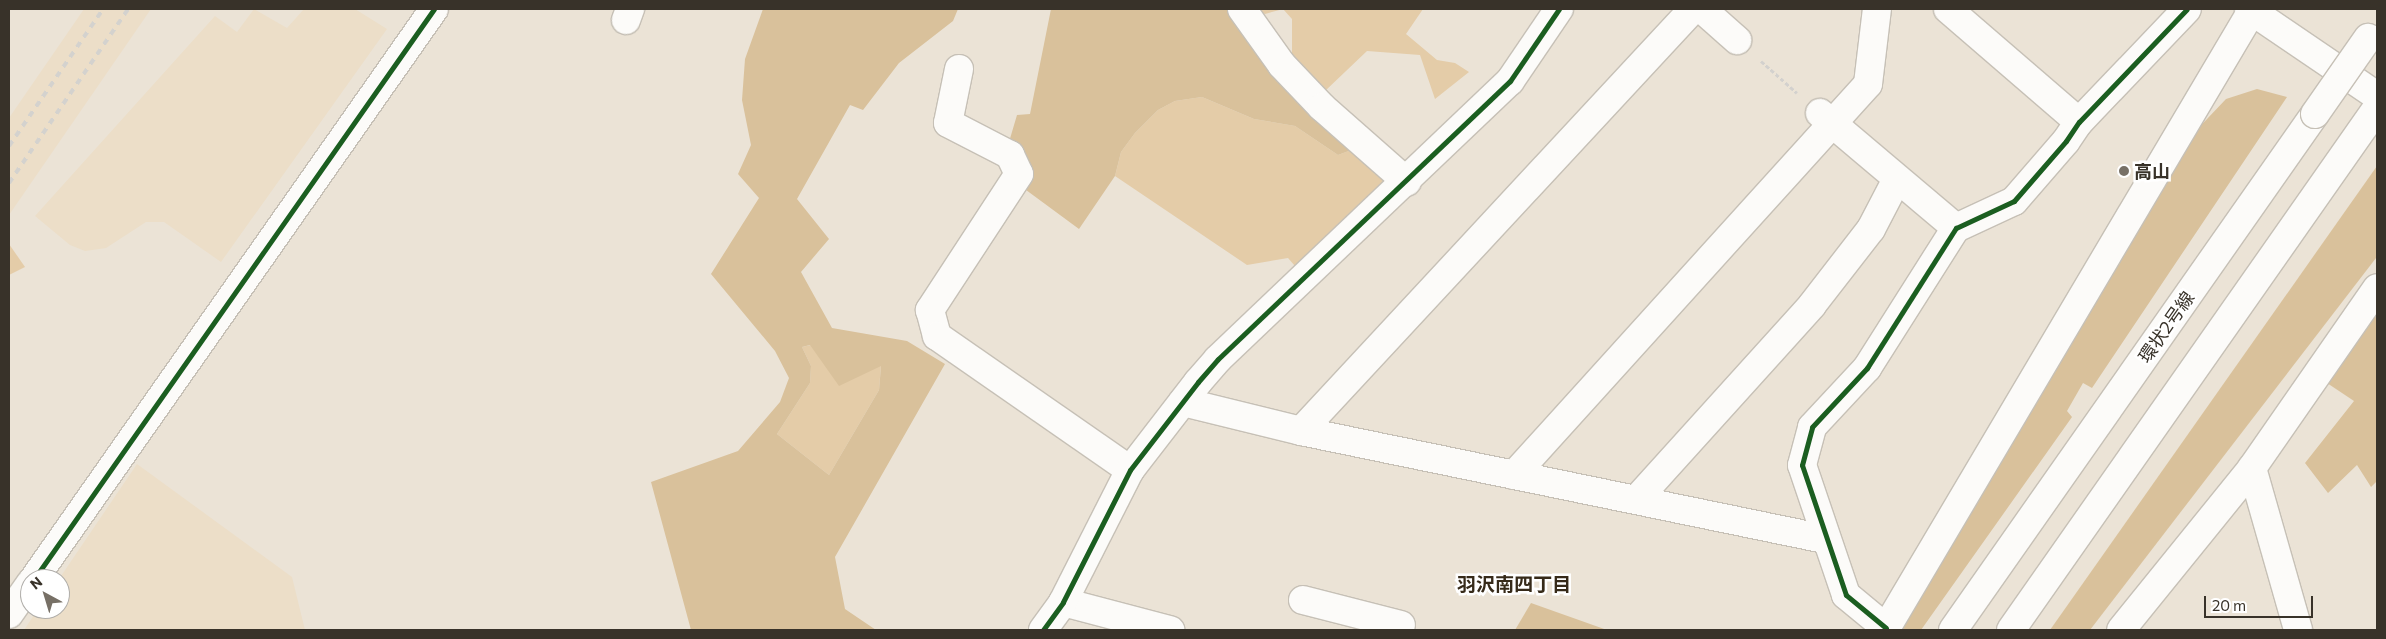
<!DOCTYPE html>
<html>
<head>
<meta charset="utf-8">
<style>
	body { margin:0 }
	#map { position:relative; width:2386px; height:639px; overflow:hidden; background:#ebe3d6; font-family:Commissioner,"Noto Sans JP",sans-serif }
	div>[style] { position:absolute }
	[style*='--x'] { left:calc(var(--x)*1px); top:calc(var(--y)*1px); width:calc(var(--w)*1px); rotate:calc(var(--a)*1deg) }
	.built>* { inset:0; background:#ecdec8 }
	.green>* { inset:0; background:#e4cca8 }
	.forest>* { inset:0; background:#d9c19b }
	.path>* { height:3px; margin-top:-1.5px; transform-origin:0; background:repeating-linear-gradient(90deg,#d3d1ce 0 4px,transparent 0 6.5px) }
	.roads { filter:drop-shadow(1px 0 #c6c0b6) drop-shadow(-1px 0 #c6c0b6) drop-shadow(0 1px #c6c0b6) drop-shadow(0 -1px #c6c0b6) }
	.minor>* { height:28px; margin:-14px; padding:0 14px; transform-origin:14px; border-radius:14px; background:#fcfbf9 }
	.major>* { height:28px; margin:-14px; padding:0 14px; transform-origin:14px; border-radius:14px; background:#fcfbf9 }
	.rail>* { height:4px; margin-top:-2px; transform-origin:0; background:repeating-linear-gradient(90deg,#d4d2ce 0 6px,transparent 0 12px) }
	.bridges { filter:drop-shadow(1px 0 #c6c0b6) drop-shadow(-1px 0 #c6c0b6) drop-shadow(0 1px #c6c0b6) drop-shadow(0 -1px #c6c0b6) }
	.major-bridge>* { height:28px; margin:-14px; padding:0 14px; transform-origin:14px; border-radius:14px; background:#fcfbf9 }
	.cycleway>* { height:5px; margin:-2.5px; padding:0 2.5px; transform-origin:2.5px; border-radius:2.5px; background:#1b5e20 }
	.dots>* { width:14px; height:14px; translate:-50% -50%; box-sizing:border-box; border:2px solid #fff; border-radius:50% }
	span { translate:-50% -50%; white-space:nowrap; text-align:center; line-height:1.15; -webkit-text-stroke:5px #fff; paint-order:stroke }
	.poi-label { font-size:18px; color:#383229; font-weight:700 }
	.left { translate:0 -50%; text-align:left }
	.street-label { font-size:18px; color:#383229 }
	.neighbourhood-label { font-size:19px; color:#362a19; font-weight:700 }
	.frame { position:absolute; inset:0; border:10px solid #383229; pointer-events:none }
	.north { position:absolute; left:20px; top:569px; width:50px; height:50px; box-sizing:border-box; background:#fff; border:1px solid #afada9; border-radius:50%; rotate:321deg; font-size:14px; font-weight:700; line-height:20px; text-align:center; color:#383229 }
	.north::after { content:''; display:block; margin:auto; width:18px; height:22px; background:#777066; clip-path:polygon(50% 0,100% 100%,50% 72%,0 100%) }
	.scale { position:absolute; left:2204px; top:596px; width:109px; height:22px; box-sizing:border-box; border:2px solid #383229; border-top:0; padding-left:6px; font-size:15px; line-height:18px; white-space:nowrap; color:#383229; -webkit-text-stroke:4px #fff; paint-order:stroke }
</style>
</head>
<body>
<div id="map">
	<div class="built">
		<i style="clip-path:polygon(84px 9px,151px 9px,9px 215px,9px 118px)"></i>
		<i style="clip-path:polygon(254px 9px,287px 28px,304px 9px,355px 9px,387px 29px,221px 262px,164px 222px,146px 222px,106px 248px,85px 251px,70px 245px,35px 216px,215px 16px,237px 32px)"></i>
		<i style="clip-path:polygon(137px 464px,292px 577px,305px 630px,24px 630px,38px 609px,60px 609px,59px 579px)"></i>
	</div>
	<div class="green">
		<i style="clip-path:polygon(1254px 9px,1423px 9px,1406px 34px,1437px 60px,1455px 63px,1469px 72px,1435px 99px,1420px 55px,1367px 51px,1325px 91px,1292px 54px,1292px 19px,1283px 9px,1265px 14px)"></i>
		<i style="clip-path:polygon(1202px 97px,1254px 119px,1295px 126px,1338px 155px,1354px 149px,1396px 186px,1302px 274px,1288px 258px,1247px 265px,1115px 176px,1121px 152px,1135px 133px,1158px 110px,1175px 101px)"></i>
		<i style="clip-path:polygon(9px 244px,25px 267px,9px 275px)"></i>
		<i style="clip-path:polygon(811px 345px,881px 365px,879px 390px,829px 475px,777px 434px,810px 383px,811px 366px,802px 347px)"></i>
	</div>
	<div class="forest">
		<i style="clip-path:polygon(evenodd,763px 9px,958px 9px,953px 21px,899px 63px,863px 110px,850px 105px,797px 199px,829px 239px,801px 272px,832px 328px,907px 341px,945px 364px,835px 557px,845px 609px,876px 630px,691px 630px,651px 482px,738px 451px,780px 402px,789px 378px,775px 351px,711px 274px,759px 198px,738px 174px,751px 145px,742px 100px,745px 59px,763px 9px,810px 345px,839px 386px,881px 366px,879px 390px,829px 475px,777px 434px,810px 383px,811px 366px,802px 347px,810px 345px)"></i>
		<i style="clip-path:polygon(1051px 9px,1231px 9px,1354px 149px,1338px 155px,1295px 126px,1254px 119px,1202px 97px,1175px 101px,1158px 110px,1135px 133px,1121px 152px,1115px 176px,1079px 229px,1022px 187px,1009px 142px,1017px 115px,1030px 114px)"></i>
		<i style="clip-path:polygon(2257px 89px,2287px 97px,2092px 388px,2083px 383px,2067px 411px,2072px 417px,1921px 630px,1899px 630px,2188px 139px,2226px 99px)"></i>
		<i style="clip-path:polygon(2377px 166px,2376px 258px,2090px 630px,2050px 630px)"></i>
		<i style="clip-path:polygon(2377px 309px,2377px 481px,2371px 487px,2357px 465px,2328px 493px,2305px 463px,2354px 401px,2327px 383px)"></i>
		<i style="clip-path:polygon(1531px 603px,1607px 630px,1515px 630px)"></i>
	</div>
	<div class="path">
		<i style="--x:1761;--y:61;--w:48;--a:41.6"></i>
	</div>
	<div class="roads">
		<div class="minor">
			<i style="--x:1242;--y:9;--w:69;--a:54.5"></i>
			<i style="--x:1282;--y:65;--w:58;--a:46.4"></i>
			<i style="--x:1322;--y:107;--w:113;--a:41.4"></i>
			<i style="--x:1702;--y:9;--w:47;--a:41.5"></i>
			<i style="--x:1948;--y:9;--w:173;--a:40.8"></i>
			<i style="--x:2249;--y:9;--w:155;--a:34.2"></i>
			<i style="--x:626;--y:20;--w:12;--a:-70"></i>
			<i style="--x:959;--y:69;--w:55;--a:101.5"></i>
			<i style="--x:948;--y:123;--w:70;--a:27.3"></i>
			<i style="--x:1010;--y:155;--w:21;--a:65"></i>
			<i style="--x:1019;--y:174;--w:163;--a:123.2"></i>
			<i style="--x:930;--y:310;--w:27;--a:75"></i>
			<i style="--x:937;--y:336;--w:235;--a:34.8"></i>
			<i style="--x:1820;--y:113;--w:178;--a:40.2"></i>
			<i style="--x:1183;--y:402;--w:122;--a:13.8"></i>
			<i style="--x:1301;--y:431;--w:535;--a:11.65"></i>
			<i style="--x:1301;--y:431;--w:576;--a:-47.11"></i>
			<i style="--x:2252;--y:468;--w:168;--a:74.1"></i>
			<i style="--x:1514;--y:475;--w:527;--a:-47.84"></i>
			<i style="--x:1868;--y:84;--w:76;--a:-83.2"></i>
			<i style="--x:1637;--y:499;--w:261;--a:-47.9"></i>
			<i style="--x:1812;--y:305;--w:96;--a:-52.2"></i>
			<i style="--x:1871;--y:229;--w:56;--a:-62.5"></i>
			<i style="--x:34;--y:579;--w:696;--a:-54.94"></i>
			<i style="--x:1303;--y:600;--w:101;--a:14.3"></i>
			<i style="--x:1063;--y:602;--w:111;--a:14.7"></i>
			<i style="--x:9;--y:614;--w:37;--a:-55"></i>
			<i style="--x:1886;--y:628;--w:52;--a:-140.5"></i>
			<i style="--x:1846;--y:595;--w:137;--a:-108.7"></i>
			<i style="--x:1802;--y:465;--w:39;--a:-75"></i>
			<i style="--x:1812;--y:427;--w:81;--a:-47"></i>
			<i style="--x:1867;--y:368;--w:166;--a:-57.6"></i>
			<i style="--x:1956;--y:228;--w:64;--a:-25"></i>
			<i style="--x:2014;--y:201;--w:79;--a:-49.1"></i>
			<i style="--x:2066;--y:141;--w:23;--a:-56"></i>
			<i style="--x:2079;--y:122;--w:156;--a:-46.3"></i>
			<i style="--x:1043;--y:630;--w:34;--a:-54"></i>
			<i style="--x:1063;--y:602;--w:148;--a:-63.1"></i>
			<i style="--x:1130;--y:470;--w:111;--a:-52.3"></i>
			<i style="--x:1198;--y:382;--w:30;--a:-49"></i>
			<i style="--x:1218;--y:359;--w:403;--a:-43.6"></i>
			<i style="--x:1510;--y:81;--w:87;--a:-55.8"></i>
		</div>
		<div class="major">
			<i style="--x:1885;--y:630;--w:722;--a:-59.35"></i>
			<i style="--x:1953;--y:630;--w:630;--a:-54.95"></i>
			<i style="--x:2011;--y:630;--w:638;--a:-54.96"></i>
			<i style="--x:2121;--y:630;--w:208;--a:-51"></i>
			<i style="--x:2252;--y:468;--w:219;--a:-55.2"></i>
		</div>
	</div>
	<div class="rail">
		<i style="--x:9;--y:146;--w:166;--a:-55.5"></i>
		<i style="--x:9;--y:183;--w:211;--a:-55.6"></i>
	</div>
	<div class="bridges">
		<div class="major-bridge">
			<i style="--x:2315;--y:114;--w:93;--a:-55.1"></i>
		</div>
	</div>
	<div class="cycleway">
		<i style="--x:34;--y:579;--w:696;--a:-54.94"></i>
		<i style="--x:1886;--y:628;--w:52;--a:-140.5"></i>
		<i style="--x:1846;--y:595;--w:137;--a:-108.7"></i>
		<i style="--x:1802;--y:465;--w:39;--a:-75"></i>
		<i style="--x:1812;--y:427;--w:81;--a:-47"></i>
		<i style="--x:1867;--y:368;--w:166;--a:-57.6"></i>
		<i style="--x:1956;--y:228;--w:64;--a:-25"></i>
		<i style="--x:2014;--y:201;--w:79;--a:-49.1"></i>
		<i style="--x:2066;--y:141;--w:23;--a:-56"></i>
		<i style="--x:2079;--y:122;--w:156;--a:-46.3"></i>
		<i style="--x:1043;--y:630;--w:34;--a:-54"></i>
		<i style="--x:1063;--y:602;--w:148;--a:-63.1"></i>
		<i style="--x:1130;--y:470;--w:111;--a:-52.3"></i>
		<i style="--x:1198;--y:382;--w:30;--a:-49"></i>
		<i style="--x:1218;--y:359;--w:403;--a:-43.6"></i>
		<i style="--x:1510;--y:81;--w:87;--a:-55.8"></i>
	</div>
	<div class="dots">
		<i style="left:2124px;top:171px;background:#777066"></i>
	</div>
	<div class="poi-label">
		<span class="left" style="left:2134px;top:171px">高山</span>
	</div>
	<div class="street-label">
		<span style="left:2166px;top:327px;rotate:-55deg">環状2号線</span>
	</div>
	<div class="neighbourhood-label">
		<span style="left:1514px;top:584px">羽沢南四丁目</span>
	</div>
	<div class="frame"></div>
	<div class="north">N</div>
	<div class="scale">20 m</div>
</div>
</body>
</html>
